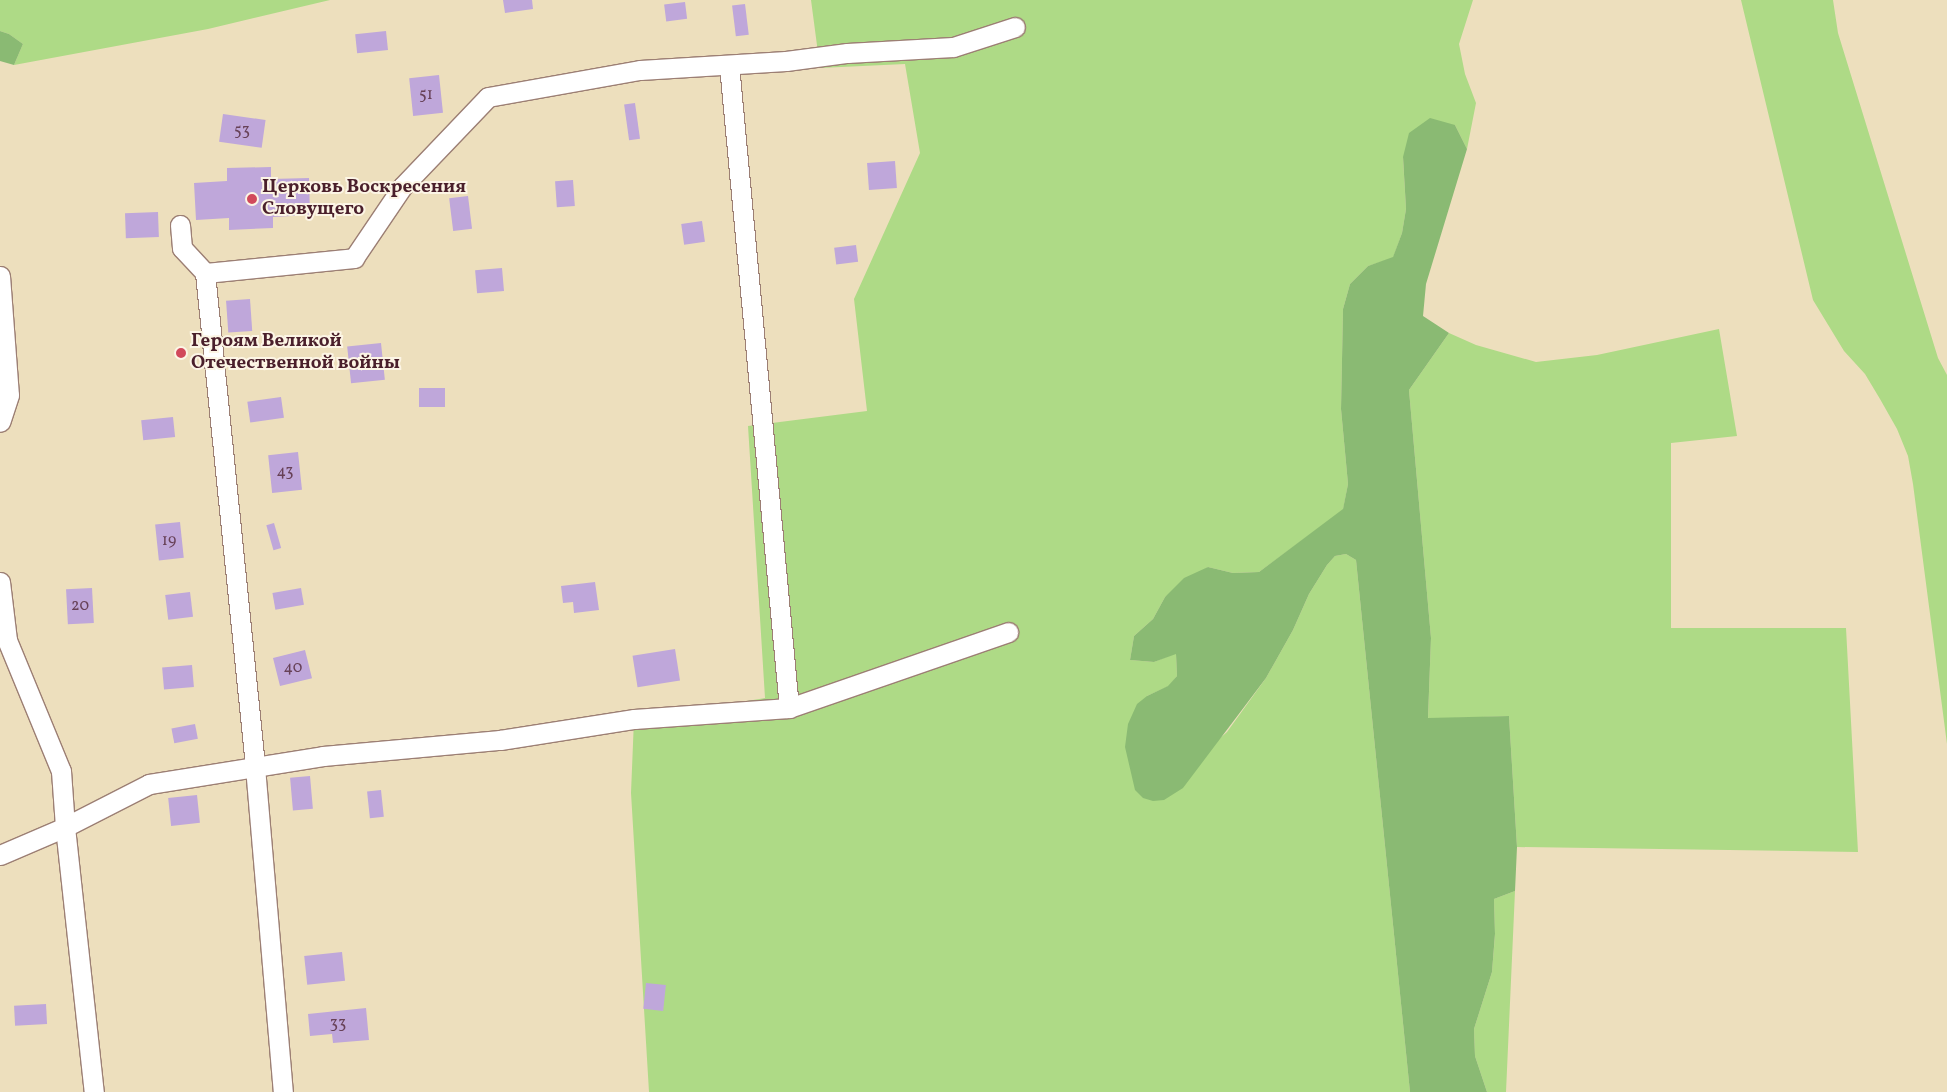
<!DOCTYPE html>
<html>
<head>
<meta charset="utf-8">
<style>
	body { margin:0 }
	#map { position:relative; width:1947px; height:1092px; overflow:hidden; background:#eddfbd; font-family:Vollkorn,serif }
	div>[style] { position:absolute }
	[style*='--x'] { left:calc(var(--x)*1px); top:calc(var(--y)*1px); width:calc(var(--w)*1px); rotate:calc(var(--a)*1deg) }
	.green>* { inset:0; background:#aeda86 }
	.forest>* { inset:0; background:#8aba73 }
	.building>* { inset:0; background:#bfa7da; transform-origin:0 0 }
	.roads { filter:drop-shadow(1px 0 #9c7f74) drop-shadow(-1px 0 #9c7f74) drop-shadow(0 1px #9c7f74) drop-shadow(0 -1px #9c7f74) }
	.street>* { height:19px; margin:-9.5px; padding:0 9.5px; transform-origin:9.5px; border-radius:9.5px; background:#fff }
	.dots>* { width:14px; height:14px; translate:-50% -50%; box-sizing:border-box; border:2px solid #fcf5e5; border-radius:50% }
	span { translate:-50% -50%; white-space:nowrap; text-align:center; line-height:1.15; -webkit-text-stroke:4px #fcf5e5; paint-order:stroke }
	.number-label { font-size:16px; color:#674157 }
	.number-label span { -webkit-text-stroke-width:0 }
	.poi-label { font-size:19px; color:#4a1f2b; font-weight:700 }
	.left { translate:0 -50%; text-align:left }
</style>
</head>
<body>
<div id="map">
	<div class="green">
		<i style="clip-path:polygon(0 0,330px 0,208px 29px,14px 65px,23px 44px,9px 34px,0 31px)"></i>
		<i style="clip-path:polygon(811px 0,1473px 0,1459px 44px,1465px 74px,1476px 103px,1467px 149px,1455px 125px,1403px 158px,1406px 209px,1402px 233px,1393px 258px,1368px 266px,1350px 284px,1343px 309px,1341px 409px,1348px 484px,1343px 510px,1259px 572px,1233px 573px,1208px 567px,1165px 597px,1153px 619px,1134px 636px,1130px 660px,1154px 662px,1176px 653px,1177px 676px,1169px 686px,1147px 696px,1218px 740px,1227px 732px,1266px 678px,1293px 630px,1309px 594px,1327px 565px,1335px 556px,1346px 554px,1356px 560px,1410px 1092px,649px 1092px,631px 793px,634px 719px,765px 698px,748px 426px,867px 411px,854px 299px,920px 153px,905px 64px,820px 68px)"></i>
		<i style="clip-path:polygon(1741px 0,1833px 0,1838px 33px,1938px 358px,1947px 375px,1947px 744px,1913px 484px,1908px 456px,1897px 429px,1880px 399px,1865px 374px,1844px 351px,1813px 300px)"></i>
		<i style="clip-path:polygon(1719px 329px,1737px 436px,1671px 443px,1671px 628px,1846px 628px,1858px 852px,1517px 847px,1509px 716px,1428px 719px,1431px 638px,1409px 390px,1449px 333px,1476px 345px,1536px 362px,1597px 355px)"></i>
		<i style="clip-path:polygon(1515px 891px,1506px 1092px,1487px 1092px,1475px 1056px,1474px 1029px,1492px 972px,1495px 935px,1494px 899px)"></i>
	</div>
	<div class="forest">
		<i style="clip-path:polygon(0 31px,9px 34px,23px 44px,14px 65px,0 61px)"></i>
		<i style="clip-path:polygon(1430px 118px,1455px 125px,1467px 149px,1426px 284px,1423px 316px,1449px 333px,1409px 390px,1431px 638px,1428px 718px,1509px 716px,1517px 847px,1515px 891px,1494px 899px,1495px 934px,1492px 972px,1474px 1029px,1475px 1056px,1487px 1092px,1410px 1092px,1356px 560px,1346px 554px,1335px 556px,1327px 565px,1309px 594px,1293px 630px,1266px 678px,1183px 788px,1164px 800px,1153px 801px,1143px 798px,1135px 790px,1125px 747px,1128px 724px,1137px 704px,1147px 696px,1168px 686px,1177px 676px,1176px 654px,1154px 662px,1130px 660px,1134px 636px,1153px 619px,1165px 597px,1184px 578px,1208px 567px,1233px 573px,1259px 572px,1343px 509px,1348px 484px,1341px 409px,1343px 309px,1350px 284px,1368px 266px,1393px 257px,1402px 233px,1406px 209px,1403px 157px,1409px 133px)"></i>
	</div>
	<div class="building">
		<i style="clip-path:polygon(503px 0,532px 0,533px 9px,505px 13px)"></i>
		<i style="left:685px;top:2px;width:17px;height:21px;rotate:83deg"></i>
		<i style="left:745px;top:4px;width:31px;height:13px;rotate:83deg"></i>
		<i style="left:386px;top:31px;width:19px;height:31px;rotate:84deg"></i>
		<i style="left:439px;top:75px;width:38px;height:30px;rotate:84deg"></i>
		<i style="left:635px;top:103px;width:36px;height:11px;rotate:82deg"></i>
		<i style="left:223px;top:114px;width:43px;height:28px;rotate:8deg"></i>
		<i style="left:895px;top:161px;width:27px;height:28px;rotate:86deg"></i>
		<i style="clip-path:polygon(271px 167px,271px 179px,309px 178px,310px 215px,273px 217px,273px 228px,229px 230px,229px 218px,196px 220px,194px 183px,227px 181px,227px 168px)"></i>
		<i style="left:573px;top:180px;width:26px;height:18px;rotate:86deg"></i>
		<i style="left:468px;top:196px;width:33px;height:19px;rotate:83deg"></i>
		<i style="left:158px;top:212px;width:25px;height:33px;rotate:88deg"></i>
		<i style="left:702px;top:221px;width:21px;height:21px;rotate:82deg"></i>
		<i style="left:856px;top:245px;width:17px;height:22px;rotate:83deg"></i>
		<i style="left:502px;top:268px;width:23px;height:27px;rotate:85deg"></i>
		<i style="left:250px;top:299px;width:32px;height:24px;rotate:86deg"></i>
		<i style="left:381px;top:343px;width:37px;height:34px;rotate:84deg"></i>
		<i style="left:419px;top:388px;width:26px;height:19px"></i>
		<i style="left:281px;top:397px;width:21px;height:34px;rotate:82deg"></i>
		<i style="left:173px;top:417px;width:20px;height:32px;rotate:84deg"></i>
		<i style="left:298px;top:452px;width:38px;height:30px;rotate:84deg"></i>
		<i style="left:180px;top:522px;width:36px;height:25px;rotate:84deg"></i>
		<i style="left:274px;top:523px;width:26px;height:8px;rotate:74deg"></i>
		<i style="clip-path:polygon(595px 582px,599px 610px,574px 613px,573px 602px,563px 603px,561px 586px)"></i>
		<i style="left:92px;top:588px;width:35px;height:26px;rotate:87deg"></i>
		<i style="left:301px;top:588px;width:17px;height:29px;rotate:80deg"></i>
		<i style="left:190px;top:592px;width:25px;height:25px;rotate:83deg"></i>
		<i style="left:675px;top:649px;width:32px;height:43px;rotate:81deg"></i>
		<i style="left:305px;top:650px;width:29px;height:33px;rotate:76deg"></i>
		<i style="left:192px;top:665px;width:22px;height:30px;rotate:85deg"></i>
		<i style="left:195px;top:724px;width:15px;height:24px;rotate:79deg"></i>
		<i style="left:310px;top:776px;width:33px;height:20px;rotate:85deg"></i>
		<i style="left:381px;top:790px;width:27px;height:14px;rotate:84deg"></i>
		<i style="left:197px;top:795px;width:28px;height:29px;rotate:84deg"></i>
		<i style="left:342px;top:952px;width:29px;height:38px;rotate:84deg"></i>
		<i style="left:646px;top:983px;width:20px;height:26px;rotate:6deg"></i>
		<i style="left:46px;top:1004px;width:20px;height:32px;rotate:87deg"></i>
		<i style="clip-path:polygon(366px 1008px,369px 1040px,333px 1043px,332px 1034px,310px 1036px,308px 1014px)"></i>
	</div>
	<div class="roads">
		<div class="street">
			<i style="--x:729;--y:65;--w:646;--a:84.67"></i>
			<i style="--x:180;--y:225;--w:23;--a:85"></i>
			<i style="--x:182;--y:248;--w:34;--a:47"></i>
			<i style="--x:205;--y:273;--w:497;--a:84.2"></i>
			<i style="--x:255;--y:767;--w:326;--a:85.1"></i>
			<i style="--x:205;--y:273;--w:150;--a:-5.7"></i>
			<i style="--x:354;--y:258;--w:86;--a:-55.9"></i>
			<i style="--x:402;--y:187;--w:124;--a:-46.3"></i>
			<i style="--x:488;--y:97;--w:154;--a:-10.1"></i>
			<i style="--x:640;--y:70;--w:146;--a:-3.5"></i>
			<i style="--x:786;--y:61;--w:62;--a:-7.5"></i>
			<i style="--x:847;--y:53;--w:106;--a:-3.2"></i>
			<i style="--x:953;--y:47;--w:65;--a:-17.9"></i>
			<i style="--x:0;--y:276;--w:119;--a:85.7"></i>
			<i style="--x:9;--y:395;--w:28;--a:108"></i>
			<i style="--x:0;--y:582;--w:58;--a:83.1"></i>
			<i style="--x:7;--y:640;--w:142;--a:67.6"></i>
			<i style="--x:61;--y:771;--w:56;--a:85.9"></i>
			<i style="--x:65;--y:827;--w:267;--a:83.8"></i>
			<i style="--x:0;--y:855;--w:71;--a:-23.3"></i>
			<i style="--x:65;--y:827;--w:94;--a:-27.1"></i>
			<i style="--x:149;--y:784;--w:176;--a:-9.1"></i>
			<i style="--x:323;--y:756;--w:178;--a:-5.2"></i>
			<i style="--x:500;--y:740;--w:136;--a:-8.9"></i>
			<i style="--x:634;--y:719;--w:155;--a:-4.1"></i>
			<i style="--x:789;--y:708;--w:232;--a:-19.1"></i>
		</div>
	</div>
	<div class="dots">
		<i style="left:252px;top:199px;background:#d1495b"></i>
		<i style="left:181px;top:353px;background:#d1495b"></i>
	</div>
	<div class="number-label">
		<span style="left:426px;top:95px">51</span>
		<span style="left:242px;top:131px">53</span>
		<span style="left:285px;top:472px">43</span>
		<span style="left:169px;top:541px">19</span>
		<span style="left:80px;top:606px">20</span>
		<span style="left:293px;top:668px">40</span>
		<span style="left:338px;top:1024px">33</span>
	</div>
	<div class="poi-label">
		<span class="left" style="left:262px;top:199px">Церковь Воскресения<br>Словущего</span>
		<span class="left" style="left:191px;top:353px">Героям Великой<br>Отечественной войны</span>
	</div>
</div>
</body>
</html>
